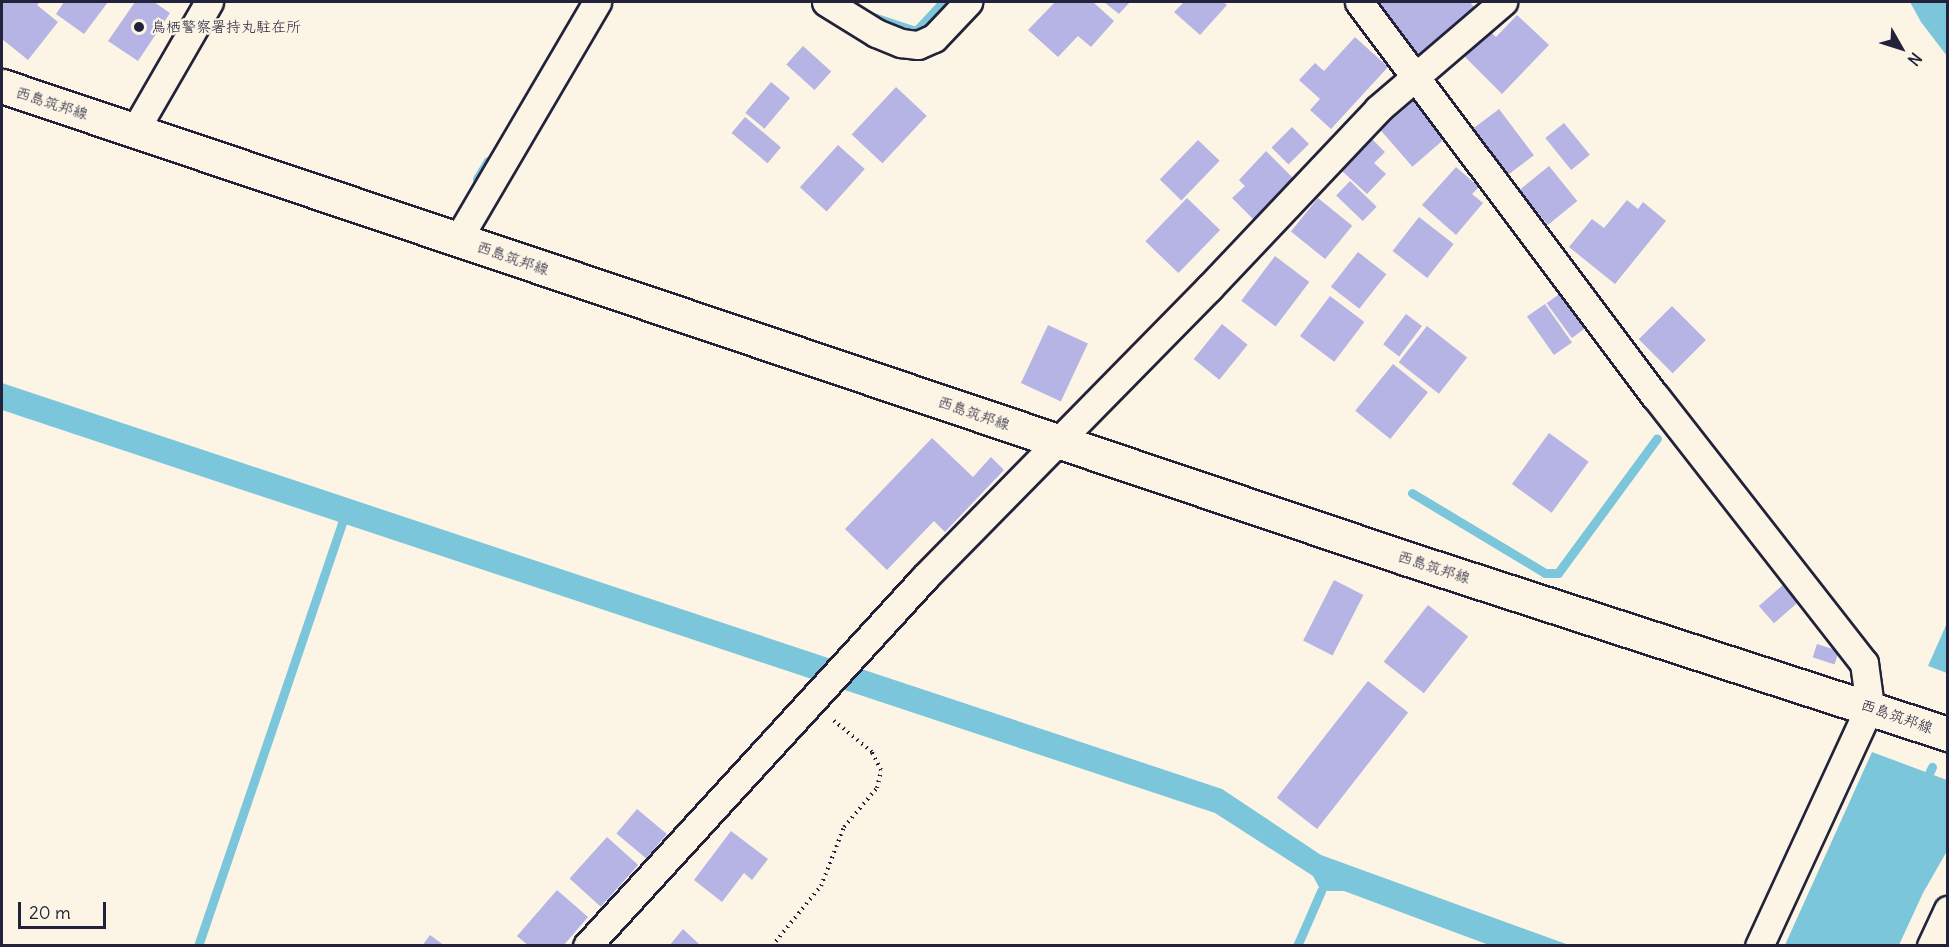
<!DOCTYPE html>
<html>
<head>
<meta charset="utf-8">
<style>
	body { margin:0 }
	#map { position:relative; width:1949px; height:947px; overflow:hidden; background:#fcf5e5; font-family:Delius,"Klee One",sans-serif }
	div>[style] { position:absolute }
	[style*='--x'] { left:calc(var(--x)*1px); top:calc(var(--y)*1px); width:calc(var(--w)*1px); rotate:calc(var(--a)*1deg) }
	.water>* { inset:0; background:#7cc6dc }
	.stream>* { height:9px; margin:-4.5px; padding:0 4.5px; transform-origin:4.5px; border-radius:4.5px; background:#7cc6dc }
	.building>* { inset:0; background:#b6b4e5; transform-origin:0 0 }
	.path>* { height:4px; margin-top:-2px; transform-origin:0; background:repeating-linear-gradient(90deg,#22223b 0 1.5px,transparent 0 6px) }
	.roads { filter:drop-shadow(2px 0 #22223b) drop-shadow(-2px 0 #22223b) drop-shadow(0 2px #22223b) drop-shadow(0 -2px #22223b) }
	.minor>* { height:27px; margin:-13.5px; padding:0 13.5px; transform-origin:13.5px; border-radius:13.5px; background:#fcf5e5 }
	.secondary>* { height:33px; margin:-16.5px; padding:0 16.5px; transform-origin:16.5px; border-radius:16.5px; background:#fcf5e5 }
	.dots>* { width:16px; height:16px; translate:-50% -50%; box-sizing:border-box; border:3px solid #fcf5e5; border-radius:50% }
	span { translate:-50% -50%; white-space:nowrap; text-align:center; line-height:1.15; -webkit-text-stroke:4.5px #fcf5e5; paint-order:stroke }
	.poi-label { font-size:15px; color:#22223b }
	.left { translate:0 -50%; text-align:left }
	.street-label { font-size:15px; color:#22223b }
	.frame { position:absolute; inset:0; border:3px solid #22223b; pointer-events:none }
	.north { position:absolute; left:1871px; top:18px; width:60px; height:60px; -webkit-text-stroke:4px #fcf5e5; paint-order:stroke; rotate:129deg; font-size:16px; font-weight:700; line-height:24px; text-align:center; color:#22223b }
	.north::after { content:''; display:block; margin:auto; width:21px; height:27px; background:#22223b; clip-path:polygon(50% 0,100% 100%,50% 72%,0 100%) }
	.scale { position:absolute; left:18px; top:902px; width:88px; height:27px; box-sizing:border-box; border:3px solid #22223b; border-top:0; padding-left:8px; font-size:18px; line-height:21px; white-space:nowrap; color:#22223b; -webkit-text-stroke:4px #fcf5e5; paint-order:stroke }
</style>
</head>
<body>
<div id="map">
	<div class="water">
		<i style="clip-path:polygon(1910px 2px,1947px 2px,1947px 56px,1921px 22px)"></i>
		<i style="clip-path:polygon(2px 383px,1222px 789px,1321px 855px,1569px 945px,1489px 945px,1344px 891px,1321px 891px,1313px 876px,1215px 813px,2px 410px)"></i>
		<i style="clip-path:polygon(1947px 623px,1947px 673px,1928px 666px)"></i>
		<i style="clip-path:polygon(1872px 752px,1947px 780px,1947px 851px,1923px 893px,1899px 945px,1785px 945px)"></i>
	</div>
	<div class="stream">
		<i style="--x:867;--y:15;--w:52;--a:18.1"></i>
		<i style="--x:916;--y:31;--w:40;--a:-47"></i>
		<i style="--x:477;--y:179;--w:21;--a:-59"></i>
		<i style="--x:1412;--y:493;--w:155;--a:31"></i>
		<i style="--x:1545;--y:573;--w:13;--a:0"></i>
		<i style="--x:1558;--y:573;--w:167;--a:-53.7"></i>
		<i style="--x:1924;--y:784;--w:19;--a:-65"></i>
		<i style="--x:198;--y:946;--w:447;--a:-71.2"></i>
		<i style="--x:1297;--y:946;--w:60;--a:-66.4"></i>
	</div>
	<div class="building">
		<i style="clip-path:polygon(2px 2px,40px 2px,37px 5px,58px 22px,28px 60px,2px 39px)"></i>
		<i style="clip-path:polygon(64px 2px,108px 2px,84px 34px,56px 14px)"></i>
		<i style="clip-path:polygon(135px 2px,154px 2px,170px 13px,138px 61px,108px 41px)"></i>
		<i style="clip-path:polygon(1055px 2px,1093px 2px,1114px 21px,1091px 47px,1078px 36px,1058px 57px,1028px 30px)"></i>
		<i style="clip-path:polygon(1104px 2px,1130px 2px,1119px 14px)"></i>
		<i style="clip-path:polygon(1184px 2px,1223px 2px,1227px 5px,1200px 35px,1174px 12px)"></i>
		<i style="clip-path:polygon(1372px 2px,1470px 2px,1477px 10px,1415px 57px)"></i>
		<i style="clip-path:polygon(1517px 15px,1549px 45px,1502px 94px,1465px 57px,1490px 31px,1496px 37px)"></i>
		<i style="clip-path:polygon(1355px 37px,1388px 67px,1331px 129px,1310px 110px,1320px 99px,1299px 80px,1315px 63px,1324px 71px)"></i>
		<i style="left:803px;top:46px;width:38px;height:25px;rotate:42deg"></i>
		<i style="left:771px;top:82px;width:25px;height:40px;rotate:40deg"></i>
		<i style="left:896px;top:87px;width:42px;height:65px;rotate:43deg"></i>
		<i style="left:1418px;top:97px;width:49px;height:50px;rotate:49deg"></i>
		<i style="left:1499px;top:109px;width:58px;height:36px;rotate:53deg"></i>
		<i style="left:745px;top:117px;width:47px;height:21px;rotate:40deg"></i>
		<i style="left:1564px;top:123px;width:41px;height:24px;rotate:51deg"></i>
		<i style="left:1292px;top:127px;width:24px;height:29px;rotate:45deg"></i>
		<i style="clip-path:polygon(1372px 139px,1385px 152px,1374px 163px,1386px 174px,1367px 194px,1342px 171px)"></i>
		<i style="left:1198px;top:140px;width:30px;height:55px;rotate:44deg"></i>
		<i style="left:838px;top:145px;width:36px;height:57px;rotate:42deg"></i>
		<i style="clip-path:polygon(1266px 151px,1294px 179px,1254px 220px,1232px 198px,1245px 186px,1239px 180px)"></i>
		<i style="left:1549px;top:166px;width:45px;height:38px;rotate:51deg"></i>
		<i style="clip-path:polygon(1456px 167px,1479px 187px,1472px 194px,1483px 203px,1456px 235px,1422px 205px)"></i>
		<i style="left:1350px;top:181px;width:37px;height:20px;rotate:44deg"></i>
		<i style="left:1187px;top:198px;width:46px;height:60px;rotate:44deg"></i>
		<i style="left:1318px;top:198px;width:44px;height:43px;rotate:39deg"></i>
		<i style="clip-path:polygon(1627px 200px,1638px 209px,1643px 202px,1666px 221px,1615px 284px,1569px 247px,1592px 219px,1604px 228px)"></i>
		<i style="left:1419px;top:217px;width:44px;height:43px;rotate:38deg"></i>
		<i style="left:1358px;top:252px;width:36px;height:44px;rotate:38deg"></i>
		<i style="left:1275px;top:256px;width:43px;height:56px;rotate:37deg"></i>
		<i style="left:1562px;top:292px;width:43px;height:19px;rotate:54deg"></i>
		<i style="left:1330px;top:296px;width:43px;height:50px;rotate:37deg"></i>
		<i style="left:1545px;top:304px;width:47px;height:22px;rotate:55deg"></i>
		<i style="left:1672px;top:306px;width:48px;height:47px;rotate:45deg"></i>
		<i style="left:1406px;top:314px;width:20px;height:38px;rotate:37deg"></i>
		<i style="left:1222px;top:324px;width:33px;height:45px;rotate:39deg"></i>
		<i style="left:1048px;top:325px;width:44px;height:64px;rotate:25deg"></i>
		<i style="left:1427px;top:326px;width:51px;height:46px;rotate:38deg"></i>
		<i style="left:1393px;top:364px;width:45px;height:60px;rotate:39deg"></i>
		<i style="left:1549px;top:433px;width:49px;height:63px;rotate:36deg"></i>
		<i style="clip-path:polygon(932px 438px,973px 477px,991px 457px,1004px 470px,945px 532px,934px 521px,887px 570px,845px 529px)"></i>
		<i style="left:1334px;top:580px;width:33px;height:68px;rotate:27deg"></i>
		<i style="left:1783px;top:585px;width:23px;height:32px;rotate:49deg"></i>
		<i style="left:1428px;top:605px;width:51px;height:72px;rotate:38deg"></i>
		<i style="left:1817px;top:644px;width:23px;height:14px;rotate:18deg"></i>
		<i style="left:1368px;top:681px;width:51px;height:148px;rotate:38deg"></i>
		<i style="left:637px;top:809px;width:39px;height:32px;rotate:40deg"></i>
		<i style="clip-path:polygon(731px 831px,768px 859px,752px 880px,744px 873px,722px 902px,694px 880px)"></i>
		<i style="left:607px;top:837px;width:42px;height:56px;rotate:42deg"></i>
		<i style="clip-path:polygon(557px 890px,588px 917px,563px 946px,529px 946px,517px 936px)"></i>
		<i style="clip-path:polygon(683px 929px,701px 946px,669px 946px)"></i>
		<i style="clip-path:polygon(430px 935px,445px 946px,422px 946px)"></i>
	</div>
	<div class="path">
		<i style="--x:772;--y:946;--w:77;--a:-50.8"></i>
		<i style="--x:821;--y:886;--w:63;--a:-68.7"></i>
		<i style="--x:844;--y:827;--w:51;--a:-49.8"></i>
		<i style="--x:877;--y:788;--w:18;--a:-77"></i>
		<i style="--x:881;--y:770;--w:20;--a:-117"></i>
		<i style="--x:872;--y:752;--w:52;--a:-140.5"></i>
	</div>
	<div class="roads">
		<div class="minor">
			<i style="--x:826;--y:2;--w:59;--a:31.8"></i>
			<i style="--x:876;--y:33;--w:27;--a:22"></i>
			<i style="--x:901;--y:43;--w:17;--a:7"></i>
			<i style="--x:918;--y:45;--w:17;--a:-24"></i>
			<i style="--x:934;--y:38;--w:50;--a:-46.6"></i>
			<i style="--x:1359;--y:2;--w:494;--a:53.1"></i>
			<i style="--x:1656;--y:397;--w:338;--a:52"></i>
			<i style="--x:1864;--y:663;--w:43;--a:82.1"></i>
			<i style="--x:1870;--y:706;--w:264;--a:114.8"></i>
			<i style="--x:135;--y:130;--w:148;--a:-60"></i>
			<i style="--x:458;--y:239;--w:275;--a:-59.6"></i>
			<i style="--x:587;--y:946;--w:499;--a:-47.5"></i>
			<i style="--x:924;--y:578;--w:407;--a:-45.5"></i>
			<i style="--x:1209;--y:288;--w:246;--a:-46.6"></i>
			<i style="--x:1378;--y:109;--w:165;--a:-40.6"></i>
			<i style="--x:1931;--y:946;--w:40;--a:-65"></i>
		</div>
		<div class="secondary">
			<i style="--x:2;--y:86;--w:1480;--a:18.59"></i>
			<i style="--x:1405;--y:558;--w:571;--a:17.96"></i>
		</div>
	</div>
	<div class="dots">
		<i style="left:139px;top:27px;background:#22223b"></i>
	</div>
	<div class="poi-label">
		<span class="left" style="left:151px;top:27px">鳥栖警察署持丸駐在所</span>
	</div>
	<div class="street-label">
		<span style="left:52px;top:103px;rotate:18deg">西島筑邦線</span>
		<span style="left:513px;top:258px;rotate:19deg">西島筑邦線</span>
		<span style="left:974px;top:413px;rotate:19deg">西島筑邦線</span>
		<span style="left:1434px;top:567px;rotate:18deg">西島筑邦線</span>
		<span style="left:1897px;top:716px;rotate:19deg">西島筑邦線</span>
	</div>
	<div class="frame"></div>
	<div class="north">N</div>
	<div class="scale">20 m</div>
</div>
</body>
</html>
